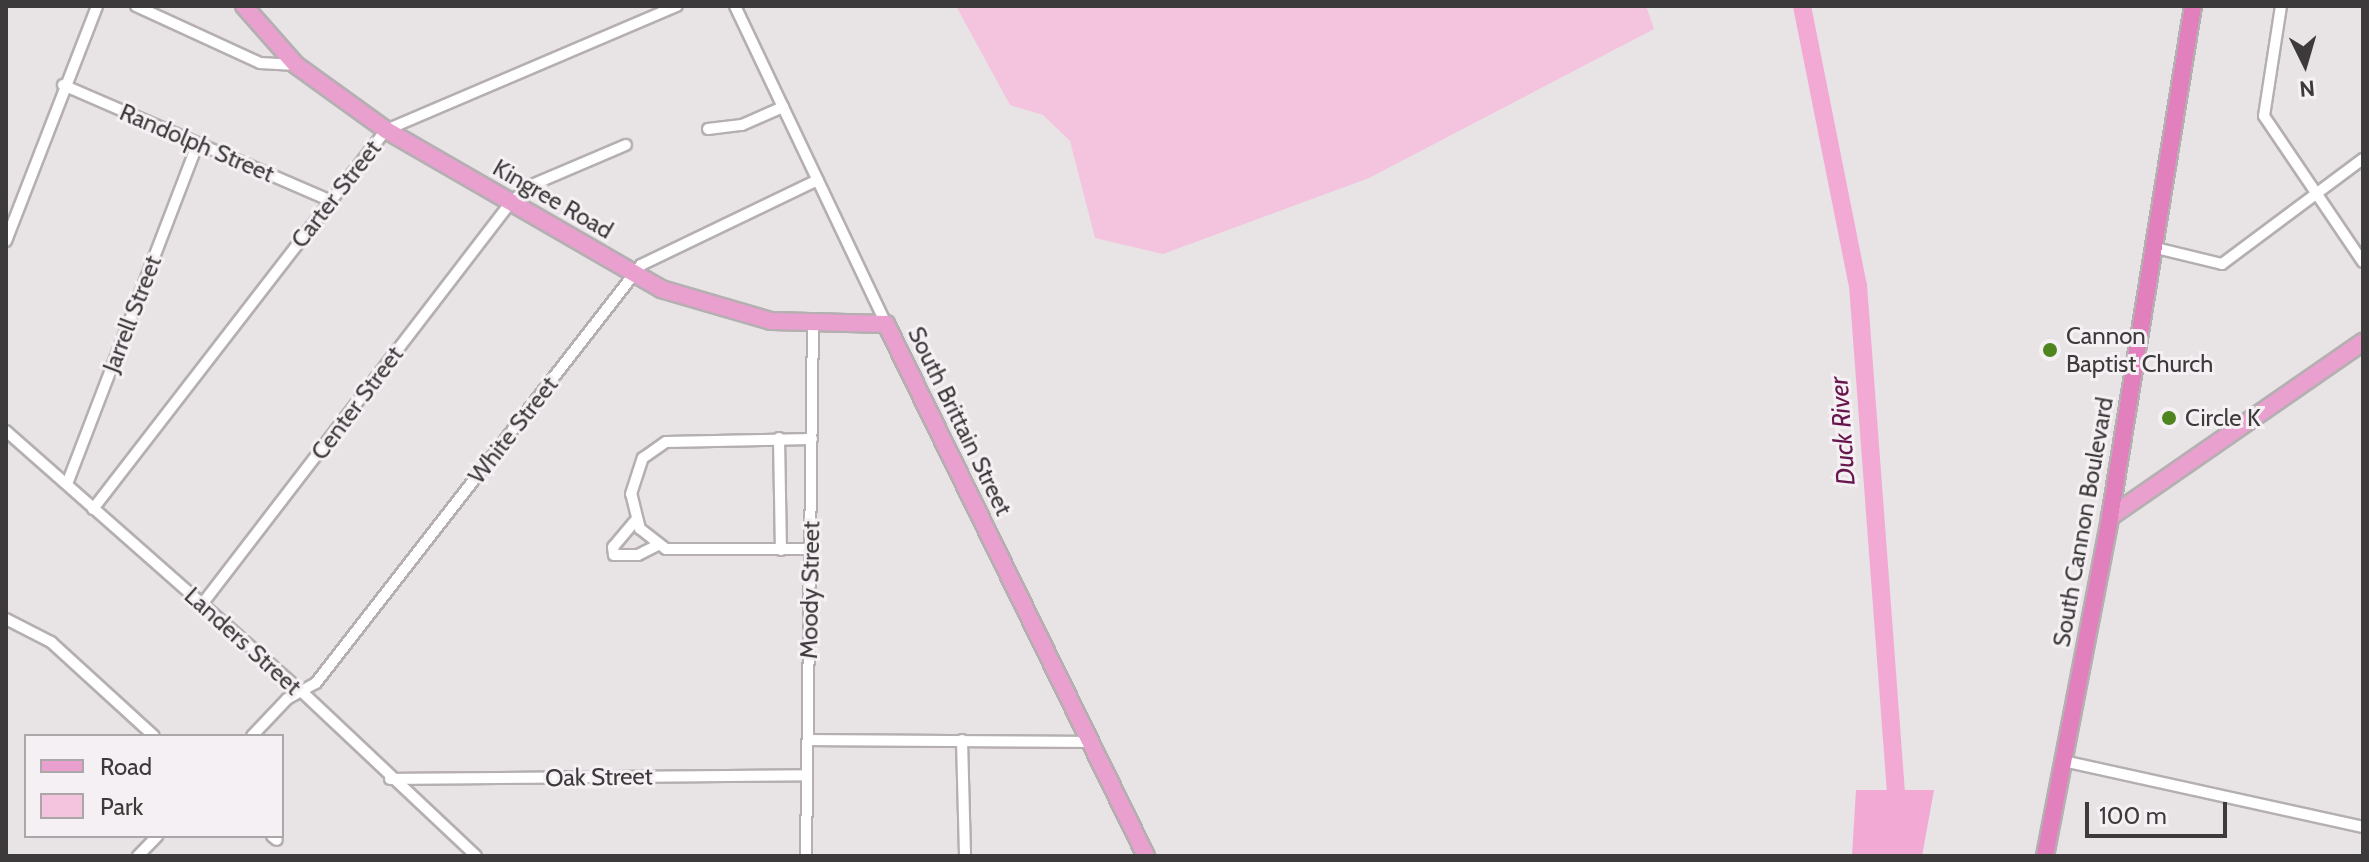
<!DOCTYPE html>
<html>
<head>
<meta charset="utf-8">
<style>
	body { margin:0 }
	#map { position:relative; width:2369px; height:862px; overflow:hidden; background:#e8e3e5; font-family:Cabin,sans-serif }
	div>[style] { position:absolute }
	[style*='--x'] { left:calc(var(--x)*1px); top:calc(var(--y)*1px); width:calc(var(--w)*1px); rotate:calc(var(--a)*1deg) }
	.green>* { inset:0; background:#f4c4df }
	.water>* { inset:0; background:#f2aad4 }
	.river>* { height:18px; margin:-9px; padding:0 9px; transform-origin:9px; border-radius:9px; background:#f2aad4 }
	.roads { filter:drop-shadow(2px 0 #b5afb2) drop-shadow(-2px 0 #b5afb2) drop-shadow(0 2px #b5afb2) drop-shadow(0 -2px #b5afb2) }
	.minor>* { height:10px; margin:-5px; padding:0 5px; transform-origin:5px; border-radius:5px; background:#fff }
	.primary>* { height:16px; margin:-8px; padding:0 8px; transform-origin:8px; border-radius:8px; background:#e9a0ce }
	.trunk>* { height:16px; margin:-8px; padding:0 8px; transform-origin:8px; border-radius:8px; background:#e280be }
	.dots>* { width:22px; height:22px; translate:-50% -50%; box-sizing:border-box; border:4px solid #f5f0f3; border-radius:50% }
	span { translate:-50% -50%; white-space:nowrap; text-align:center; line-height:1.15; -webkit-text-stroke:6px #f5f0f3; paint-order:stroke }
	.street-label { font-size:24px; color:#3c3a3b }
	.poi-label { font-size:24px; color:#3c3a3b }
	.left { translate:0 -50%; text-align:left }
	.water-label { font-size:26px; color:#67154d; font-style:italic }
	.frame { position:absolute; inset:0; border:8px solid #3c3a3b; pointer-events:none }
	.legend { position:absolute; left:24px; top:734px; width:260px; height:104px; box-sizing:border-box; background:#f5f0f3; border:2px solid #aba7a9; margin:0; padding:10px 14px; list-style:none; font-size:24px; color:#3c3a3b }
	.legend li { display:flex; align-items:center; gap:16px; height:40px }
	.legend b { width:40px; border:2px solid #aba7a9 }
	.north { position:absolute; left:2265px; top:24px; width:80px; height:80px; -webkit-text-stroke:6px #f5f0f3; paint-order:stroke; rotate:175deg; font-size:22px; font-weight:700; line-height:32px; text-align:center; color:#3c3a3b }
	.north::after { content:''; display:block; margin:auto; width:28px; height:36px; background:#3c3a3b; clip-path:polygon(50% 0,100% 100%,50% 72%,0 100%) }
	.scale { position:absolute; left:2085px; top:802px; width:142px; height:36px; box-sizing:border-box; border:4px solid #3c3a3b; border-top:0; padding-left:10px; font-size:24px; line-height:28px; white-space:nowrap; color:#3c3a3b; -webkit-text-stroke:6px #f5f0f3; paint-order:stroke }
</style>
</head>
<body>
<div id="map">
	<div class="green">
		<i style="clip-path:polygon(956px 6px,1646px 6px,1654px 29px,1369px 178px,1163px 254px,1095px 238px,1070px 141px,1043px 115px,1010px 105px)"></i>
	</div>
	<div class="water">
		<i style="clip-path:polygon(1856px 790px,1934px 790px,1922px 856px,1852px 856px)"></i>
	</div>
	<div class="river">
		<i style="--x:1802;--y:6;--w:285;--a:78.7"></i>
		<i style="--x:1858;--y:285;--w:509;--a:85.72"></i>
		<i style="--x:1896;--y:793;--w:64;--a:99.9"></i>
	</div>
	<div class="roads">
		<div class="minor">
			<i style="--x:136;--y:6;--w:136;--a:24.7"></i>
			<i style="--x:260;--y:63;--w:36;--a:3"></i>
			<i style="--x:735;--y:6;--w:352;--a:64.6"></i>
			<i style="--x:2281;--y:6;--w:111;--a:98.8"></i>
			<i style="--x:2264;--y:116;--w:176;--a:55.9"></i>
			<i style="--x:63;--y:85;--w:292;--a:23.4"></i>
			<i style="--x:708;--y:129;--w:34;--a:-7"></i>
			<i style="--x:742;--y:125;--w:45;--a:-23.7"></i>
			<i style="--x:6;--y:241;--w:252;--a:-68.8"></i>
			<i style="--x:2156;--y:248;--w:68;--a:13.6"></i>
			<i style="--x:2222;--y:264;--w:176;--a:-36.7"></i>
			<i style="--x:6;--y:431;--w:390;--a:41.4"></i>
			<i style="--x:299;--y:689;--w:243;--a:43.3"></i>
			<i style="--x:779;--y:438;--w:112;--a:89"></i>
			<i style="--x:67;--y:484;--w:365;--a:-69"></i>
			<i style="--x:93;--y:509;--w:479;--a:-52.3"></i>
			<i style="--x:386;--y:130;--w:316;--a:-23.1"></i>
			<i style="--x:635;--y:521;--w:34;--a:130"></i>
			<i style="--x:613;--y:547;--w:8;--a:83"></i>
			<i style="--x:614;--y:555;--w:24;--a:0"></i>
			<i style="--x:638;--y:555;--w:20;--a:-27"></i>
			<i style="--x:811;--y:549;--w:145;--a:180"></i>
			<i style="--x:666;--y:549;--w:33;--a:-142"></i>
			<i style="--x:640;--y:529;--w:36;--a:-104"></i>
			<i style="--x:631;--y:494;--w:38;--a:-72"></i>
			<i style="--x:643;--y:458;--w:28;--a:-35"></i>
			<i style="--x:666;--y:442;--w:146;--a:-1.2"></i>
			<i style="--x:203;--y:603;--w:506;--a:-52.47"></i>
			<i style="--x:511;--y:202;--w:27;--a:-39"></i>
			<i style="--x:532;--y:185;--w:102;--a:-23.1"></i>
			<i style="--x:6;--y:619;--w:51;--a:27.1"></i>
			<i style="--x:51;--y:642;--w:139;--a:42.4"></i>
			<i style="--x:252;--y:736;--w:51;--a:-46.6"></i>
			<i style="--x:287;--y:699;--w:33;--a:-29"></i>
			<i style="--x:316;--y:683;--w:529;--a:-52.13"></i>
			<i style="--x:641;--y:265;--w:196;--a:-25.7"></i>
			<i style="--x:808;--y:740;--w:283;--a:0.4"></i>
			<i style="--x:962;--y:740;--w:116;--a:88.5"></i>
			<i style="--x:2063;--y:761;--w:307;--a:12.4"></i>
			<i style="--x:390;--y:779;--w:417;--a:-0.5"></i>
			<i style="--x:272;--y:836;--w:6;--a:39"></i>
			<i style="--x:138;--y:856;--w:28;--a:-46"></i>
			<i style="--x:806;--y:856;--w:532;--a:-89.25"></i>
		</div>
		<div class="primary">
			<i style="--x:244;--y:6;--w:79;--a:48.6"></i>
			<i style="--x:296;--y:65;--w:111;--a:35.8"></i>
			<i style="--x:386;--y:130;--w:318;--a:30"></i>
			<i style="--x:661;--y:289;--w:115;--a:16.2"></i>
			<i style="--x:771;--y:321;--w:115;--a:1.5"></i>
			<i style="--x:886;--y:324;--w:592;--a:63.95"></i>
			<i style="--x:2110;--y:517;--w:308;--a:-34.7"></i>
		</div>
		<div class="trunk">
			<i style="--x:2045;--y:856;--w:345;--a:-79.1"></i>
			<i style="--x:2110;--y:517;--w:518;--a:-80.77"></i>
		</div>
	</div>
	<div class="dots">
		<i style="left:2050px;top:350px;background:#4e851e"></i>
		<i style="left:2169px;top:418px;background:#4e851e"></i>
	</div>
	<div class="street-label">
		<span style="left:197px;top:143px;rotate:23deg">Randolph Street</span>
		<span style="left:336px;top:194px;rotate:-52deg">Carter Street</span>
		<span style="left:553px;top:199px;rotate:30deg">Kingree Road</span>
		<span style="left:132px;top:314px;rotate:-69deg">Jarrell Street</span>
		<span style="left:357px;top:403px;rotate:-53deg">Center Street</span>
		<span style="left:960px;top:421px;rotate:64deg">South Brittain Street</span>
		<span style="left:513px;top:430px;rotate:-52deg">White Street</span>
		<span style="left:2083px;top:522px;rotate:-80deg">South Cannon Boulevard</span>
		<span style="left:810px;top:590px;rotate:-89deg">Moody Street</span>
		<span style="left:243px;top:641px;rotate:42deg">Landers Street</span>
		<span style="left:599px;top:777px;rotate:-1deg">Oak Street</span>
	</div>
	<div class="poi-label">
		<span class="left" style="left:2066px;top:350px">Cannon<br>Baptist Church</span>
		<span class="left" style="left:2185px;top:418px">Circle K</span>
	</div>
	<div class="water-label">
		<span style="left:1843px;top:431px;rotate:-94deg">Duck River</span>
	</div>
	<div class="frame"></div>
	<ul class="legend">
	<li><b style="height:10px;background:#e9a0ce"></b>Road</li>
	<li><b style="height:22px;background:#f4c4df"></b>Park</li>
	</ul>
	<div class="north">N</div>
	<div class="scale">100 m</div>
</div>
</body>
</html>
